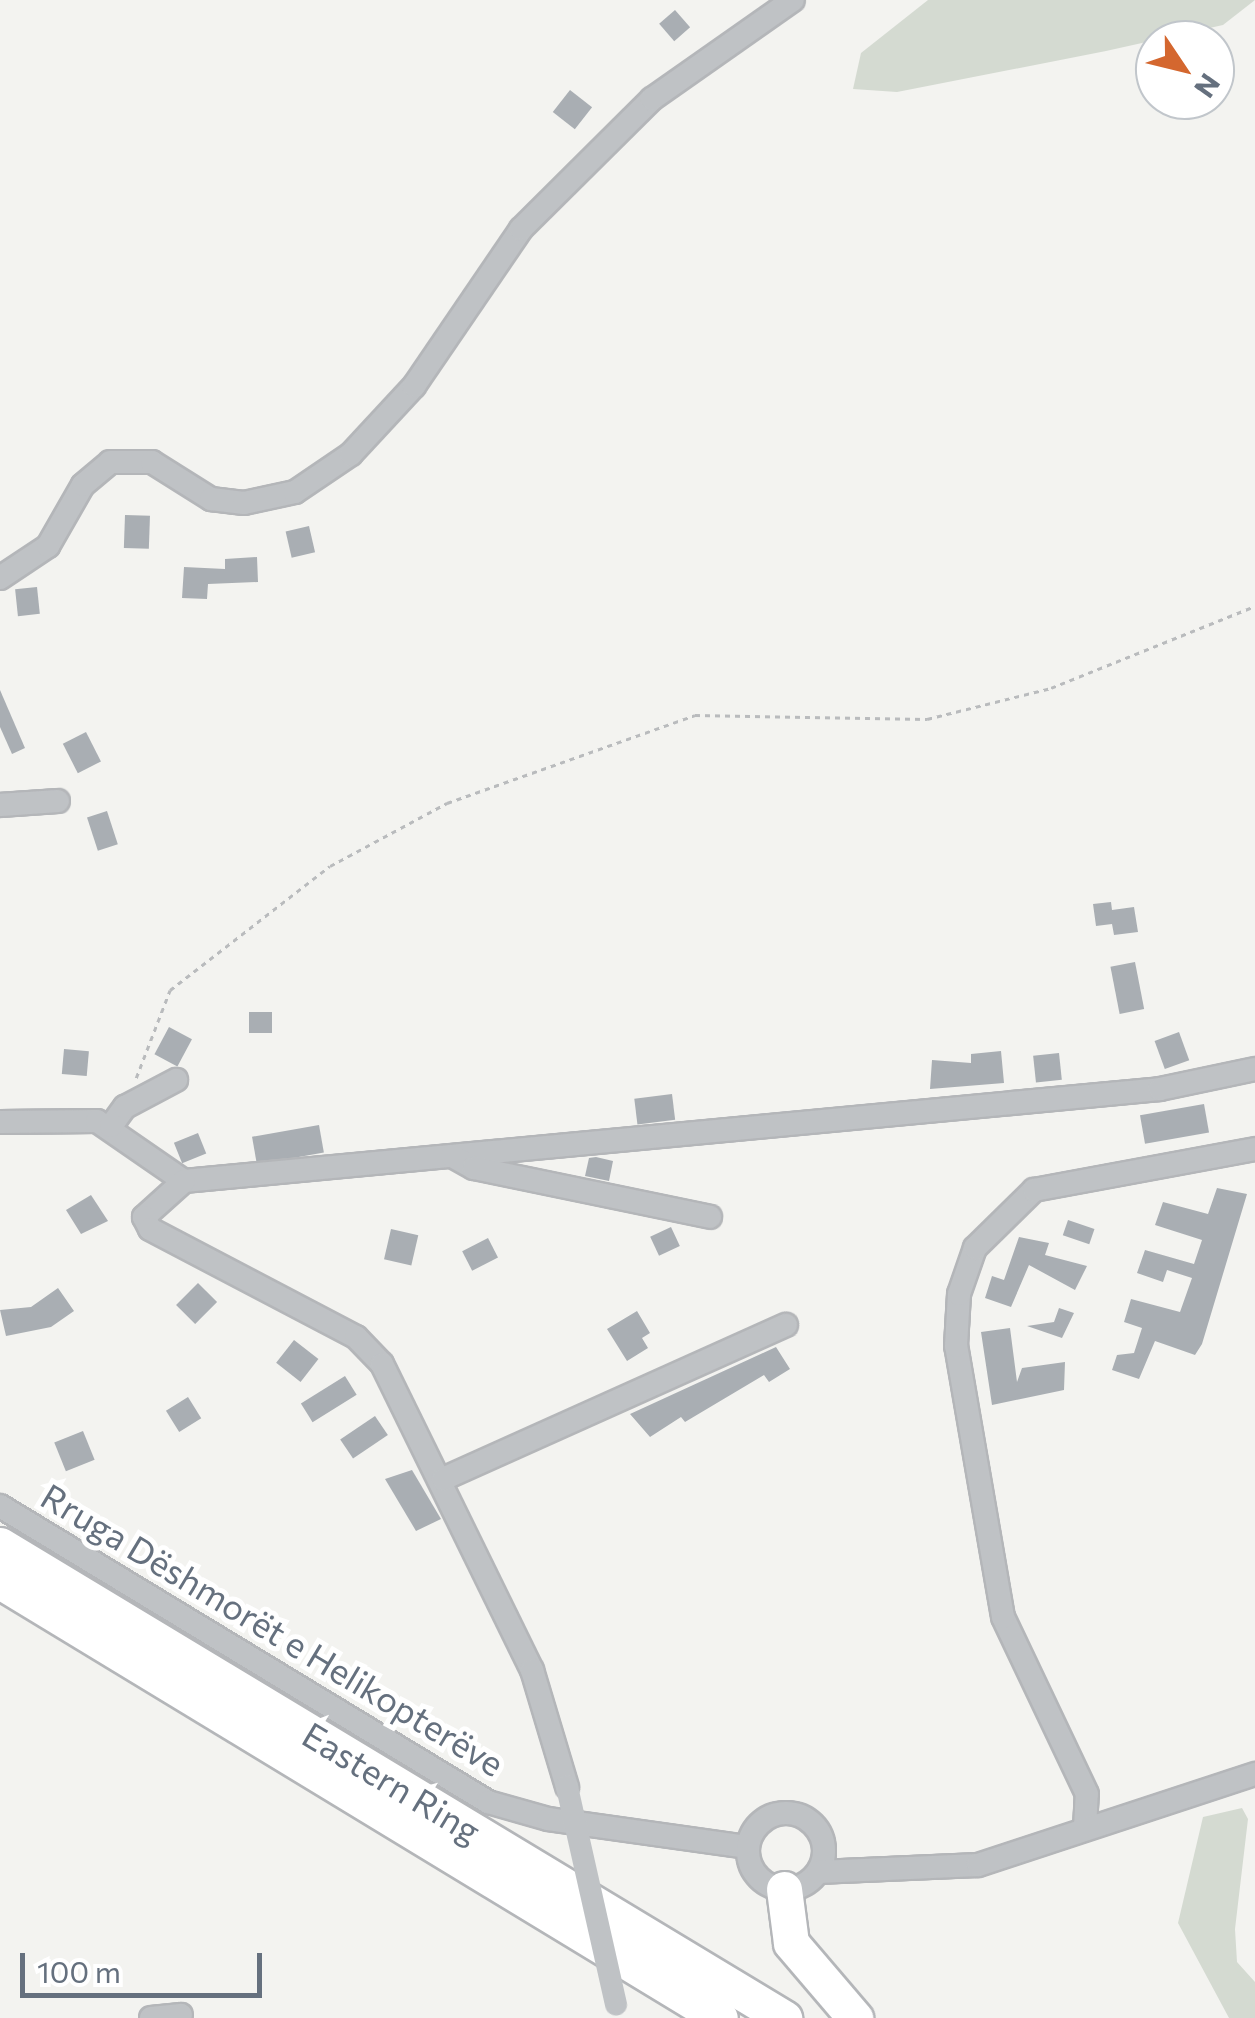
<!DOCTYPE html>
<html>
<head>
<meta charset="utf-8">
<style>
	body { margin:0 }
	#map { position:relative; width:1255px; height:2018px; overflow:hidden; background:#f3f3f0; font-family:Commissioner,sans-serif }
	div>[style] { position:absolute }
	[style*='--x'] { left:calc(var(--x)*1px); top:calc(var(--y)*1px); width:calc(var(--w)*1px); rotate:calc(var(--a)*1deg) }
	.green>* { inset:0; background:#d4dad1 }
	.building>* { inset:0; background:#a9aeb3; transform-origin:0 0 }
	.path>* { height:2.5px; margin-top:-1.25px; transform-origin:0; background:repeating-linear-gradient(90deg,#b9bbbd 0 5px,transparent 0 10px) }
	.roads { filter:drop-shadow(2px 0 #b4b6b9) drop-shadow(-2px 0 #b4b6b9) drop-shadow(0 2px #b4b6b9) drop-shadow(0 -2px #b4b6b9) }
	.minor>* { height:22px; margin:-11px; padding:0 11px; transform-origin:11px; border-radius:11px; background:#bfc2c5 }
	.minor>.ring { margin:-11px; padding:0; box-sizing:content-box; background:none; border:22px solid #bfc2c5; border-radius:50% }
	.highway>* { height:35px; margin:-17.5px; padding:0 17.5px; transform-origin:17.5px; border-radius:17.5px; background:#fff }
	.minor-bridge>* { height:22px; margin:-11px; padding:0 11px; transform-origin:11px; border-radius:11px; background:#bfc2c5 }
	span { translate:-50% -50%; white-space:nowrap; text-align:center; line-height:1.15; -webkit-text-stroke:10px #fff; paint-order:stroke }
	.street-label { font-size:35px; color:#65707e }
	.north { position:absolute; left:1135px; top:20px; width:100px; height:100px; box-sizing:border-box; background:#fff; border:2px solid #c1c6cb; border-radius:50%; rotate:125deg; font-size:28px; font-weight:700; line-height:40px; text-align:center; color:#65707e }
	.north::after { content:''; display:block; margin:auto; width:35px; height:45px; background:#d4672f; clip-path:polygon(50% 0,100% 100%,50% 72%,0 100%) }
	.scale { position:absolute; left:20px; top:1953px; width:242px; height:45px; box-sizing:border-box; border:5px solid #65707e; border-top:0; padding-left:12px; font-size:30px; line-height:35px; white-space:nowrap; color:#65707e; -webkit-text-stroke:8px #fff; paint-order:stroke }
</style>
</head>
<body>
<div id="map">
	<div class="green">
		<i style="clip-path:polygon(928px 0,1255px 0,1223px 25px,1106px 51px,897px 92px,853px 89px,861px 53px)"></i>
		<i style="clip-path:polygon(1242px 1808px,1248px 1819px,1235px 1929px,1237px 1962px,1255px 1982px,1255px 2018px,1229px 2018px,1178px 1923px,1203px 1817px)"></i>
	</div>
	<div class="building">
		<i style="left:675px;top:10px;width:23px;height:21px;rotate:49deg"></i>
		<i style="left:570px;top:90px;width:28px;height:28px;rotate:38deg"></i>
		<i style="left:125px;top:515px;width:25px;height:33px;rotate:2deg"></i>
		<i style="left:309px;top:526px;width:27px;height:24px;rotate:77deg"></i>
		<i style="clip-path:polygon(257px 557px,258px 582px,208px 584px,207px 599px,182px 598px,184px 567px,225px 569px,225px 559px)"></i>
		<i style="left:37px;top:587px;width:27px;height:22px;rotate:84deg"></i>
		<i style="clip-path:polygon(0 690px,25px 748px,12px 754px,0 727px)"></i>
		<i style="left:86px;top:732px;width:33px;height:26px;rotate:63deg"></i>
		<i style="left:107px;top:811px;width:35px;height:21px;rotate:72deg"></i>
		<i style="clip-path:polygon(1111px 902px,1112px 910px,1134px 907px,1138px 932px,1114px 935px,1112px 924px,1096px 926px,1093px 904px)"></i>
		<i style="left:1135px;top:962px;width:48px;height:25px;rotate:79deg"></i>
		<i style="left:249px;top:1012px;width:23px;height:21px"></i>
		<i style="left:169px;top:1027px;width:26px;height:31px;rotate:28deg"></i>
		<i style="left:1179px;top:1032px;width:30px;height:26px;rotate:70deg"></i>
		<i style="left:64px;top:1049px;width:25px;height:25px;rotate:5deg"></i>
		<i style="clip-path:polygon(1001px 1051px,1004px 1083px,930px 1089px,932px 1060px,971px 1063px,971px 1054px)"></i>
		<i style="left:1059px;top:1053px;width:27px;height:26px;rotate:84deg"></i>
		<i style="left:672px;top:1094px;width:26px;height:38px;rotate:83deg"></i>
		<i style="left:1204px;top:1104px;width:29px;height:65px;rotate:80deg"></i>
		<i style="left:319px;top:1125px;width:28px;height:68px;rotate:80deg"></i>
		<i style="left:198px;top:1133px;width:22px;height:26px;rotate:68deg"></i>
		<i style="clip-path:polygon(596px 1157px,613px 1161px,609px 1181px,585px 1176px,589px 1158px)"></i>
		<i style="clip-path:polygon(1217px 1188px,1247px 1194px,1202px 1344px,1195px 1355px,1155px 1341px,1139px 1379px,1112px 1370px,1117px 1355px,1134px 1353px,1142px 1328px,1124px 1322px,1131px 1299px,1180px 1312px,1192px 1278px,1167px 1270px,1163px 1282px,1137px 1273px,1145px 1250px,1194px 1264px,1202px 1240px,1155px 1225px,1163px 1202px,1208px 1214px)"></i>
		<i style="clip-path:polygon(91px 1195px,108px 1221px,81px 1234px,66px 1210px)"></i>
		<i style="left:1068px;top:1220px;width:28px;height:16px;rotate:19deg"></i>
		<i style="left:671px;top:1227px;width:21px;height:23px;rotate:65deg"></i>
		<i style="left:391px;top:1229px;width:28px;height:31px;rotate:13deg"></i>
		<i style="clip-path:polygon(1019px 1237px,1049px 1243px,1045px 1255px,1087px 1266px,1075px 1290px,1029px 1265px,1011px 1307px,985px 1298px,992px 1276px,1004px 1280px)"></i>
		<i style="left:488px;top:1238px;width:22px;height:29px;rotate:63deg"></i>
		<i style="left:198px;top:1283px;width:27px;height:31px;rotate:45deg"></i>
		<i style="clip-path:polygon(58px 1288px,74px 1311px,51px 1327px,6px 1336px,0 1310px,31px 1307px)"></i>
		<i style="clip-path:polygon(1059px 1308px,1074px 1313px,1062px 1338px,1027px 1326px,1054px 1322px)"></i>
		<i style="clip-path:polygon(637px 1311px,650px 1333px,642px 1338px,648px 1348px,627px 1361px,607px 1329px)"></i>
		<i style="clip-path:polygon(1010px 1328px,1017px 1382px,1022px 1368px,1065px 1362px,1064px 1390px,992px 1405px,981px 1332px)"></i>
		<i style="left:294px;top:1340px;width:31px;height:29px;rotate:38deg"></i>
		<i style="clip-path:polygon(776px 1347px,790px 1369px,769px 1382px,764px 1375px,685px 1422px,681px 1417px,650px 1437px,630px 1414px)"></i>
		<i style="left:345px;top:1376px;width:22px;height:52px;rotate:58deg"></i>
		<i style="left:188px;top:1397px;width:25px;height:26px;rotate:58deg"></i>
		<i style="left:375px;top:1416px;width:23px;height:42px;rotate:56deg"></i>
		<i style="left:83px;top:1431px;width:31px;height:31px;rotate:68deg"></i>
		<i style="clip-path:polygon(412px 1470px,441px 1519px,416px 1531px,385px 1479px)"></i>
	</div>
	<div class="path">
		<i style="--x:136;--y:1078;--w:94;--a:-68.9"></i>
		<i style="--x:170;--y:990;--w:202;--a:-37.8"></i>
		<i style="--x:330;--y:866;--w:133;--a:-28.3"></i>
		<i style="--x:447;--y:803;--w:263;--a:-19.5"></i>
		<i style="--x:695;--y:715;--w:232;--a:1"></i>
		<i style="--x:927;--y:719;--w:128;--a:-14"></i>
		<i style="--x:1051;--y:688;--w:220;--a:-21.9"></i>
	</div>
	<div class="roads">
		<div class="minor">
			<i style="--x:0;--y:578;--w:58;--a:-33.7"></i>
			<i style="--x:48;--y:546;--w:70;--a:-60.2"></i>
			<i style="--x:83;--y:485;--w:35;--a:-40"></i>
			<i style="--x:110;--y:462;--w:42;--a:0"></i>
			<i style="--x:152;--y:462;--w:70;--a:32.1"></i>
			<i style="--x:211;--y:499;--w:33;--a:7"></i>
			<i style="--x:244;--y:503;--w:52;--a:-12.2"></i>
			<i style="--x:295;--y:492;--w:68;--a:-34.2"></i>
			<i style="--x:351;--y:454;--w:93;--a:-47.2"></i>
			<i style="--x:414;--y:386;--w:190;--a:-55.7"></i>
			<i style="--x:521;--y:229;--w:185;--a:-44.8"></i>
			<i style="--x:652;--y:99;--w:172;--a:-35.1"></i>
			<i style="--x:0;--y:805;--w:58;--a:-3.9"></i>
			<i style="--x:0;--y:1122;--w:97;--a:-0.6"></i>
			<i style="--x:97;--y:1121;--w:106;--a:34.6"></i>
			<i style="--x:184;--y:1181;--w:980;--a:-5.38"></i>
			<i style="--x:1160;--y:1089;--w:97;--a:-11.9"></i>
			<i style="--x:111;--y:1126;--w:24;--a:-54"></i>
			<i style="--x:125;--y:1107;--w:58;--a:-27.9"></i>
			<i style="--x:452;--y:1156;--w:25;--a:29"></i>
			<i style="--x:474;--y:1168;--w:241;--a:11.7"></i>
			<i style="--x:184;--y:1181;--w:54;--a:138"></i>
			<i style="--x:144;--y:1217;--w:13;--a:63"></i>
			<i style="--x:150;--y:1229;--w:233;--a:27.7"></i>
			<i style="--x:356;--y:1337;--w:37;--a:46"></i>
			<i style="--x:382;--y:1364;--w:341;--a:63.9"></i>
			<i style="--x:532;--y:1670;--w:122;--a:73.3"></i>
			<i style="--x:443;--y:1479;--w:376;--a:-24.2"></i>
			<i style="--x:0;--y:1506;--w:571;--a:31.24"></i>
			<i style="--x:488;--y:1802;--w:62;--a:15.8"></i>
			<i style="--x:548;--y:1819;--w:202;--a:8"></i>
			<i class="ring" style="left:748px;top:1813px;width:54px;height:54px"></i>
			<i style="--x:1085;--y:1828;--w:34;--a:-87"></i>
			<i style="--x:1087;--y:1794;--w:196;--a:-115.4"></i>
			<i style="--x:1003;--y:1617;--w:275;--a:-99.8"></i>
			<i style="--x:956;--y:1346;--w:52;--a:-86.7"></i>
			<i style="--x:959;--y:1294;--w:49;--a:-70.8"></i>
			<i style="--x:975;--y:1248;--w:83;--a:-44.5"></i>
			<i style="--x:1034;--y:1190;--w:225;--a:-10.5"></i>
			<i style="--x:818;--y:1872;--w:160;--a:-2.5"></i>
			<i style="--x:978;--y:1865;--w:292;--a:-18.2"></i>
			<i style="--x:151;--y:2018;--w:30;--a:-6"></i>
		</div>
		<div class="highway">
			<i style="--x:0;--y:1545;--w:916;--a:31.1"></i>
			<i style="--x:0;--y:1581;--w:842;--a:31.26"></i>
			<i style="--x:784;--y:1889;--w:54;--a:82.6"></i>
			<i style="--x:791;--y:1943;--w:99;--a:49.5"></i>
		</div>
	</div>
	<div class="minor-bridge">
		<i style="--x:567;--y:1787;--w:223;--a:77.3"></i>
	</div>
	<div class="street-label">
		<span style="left:273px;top:1629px;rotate:31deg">Rruga Dëshmorët e Helikopterëve</span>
		<span style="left:392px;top:1782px;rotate:31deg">Eastern Ring</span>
	</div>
	<div class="north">N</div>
	<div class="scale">100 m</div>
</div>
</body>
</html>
